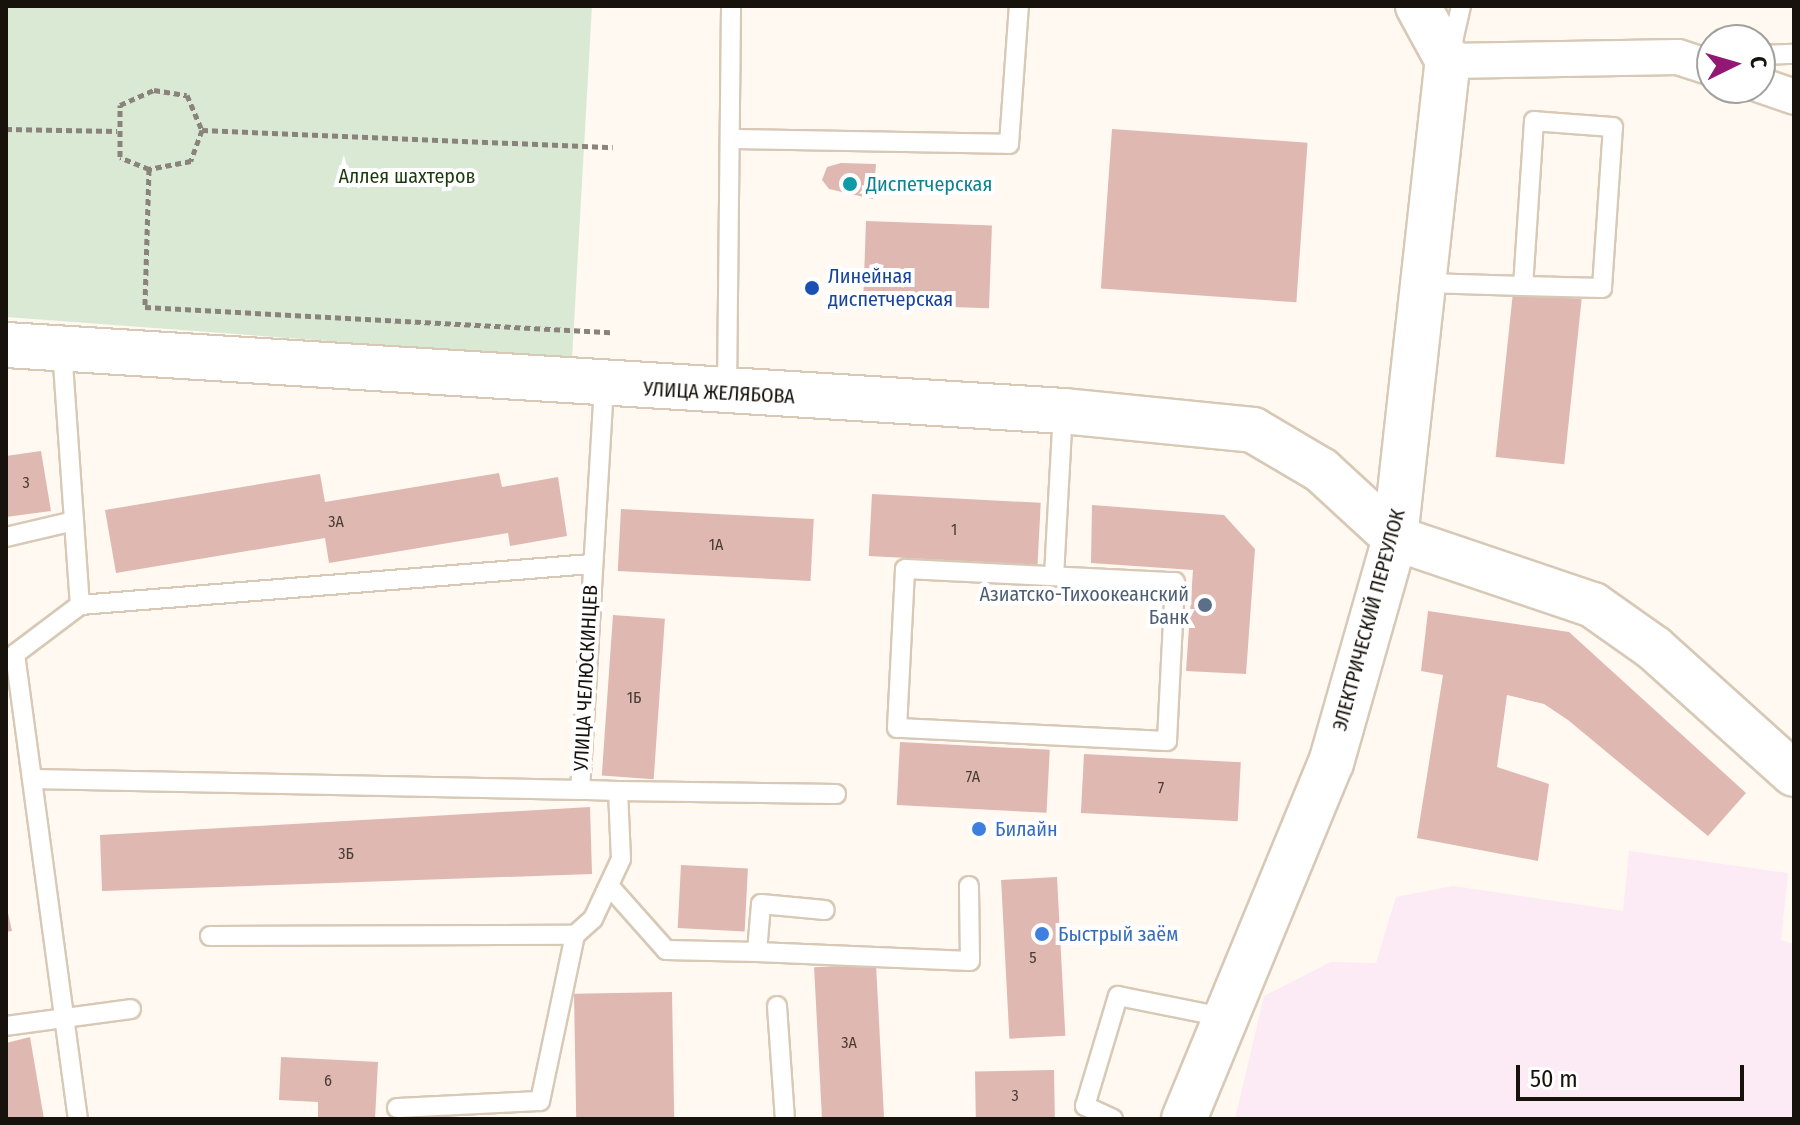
<!DOCTYPE html>
<html>
<head>
<meta charset="utf-8">
<style>
	body { margin:0 }
	#map { position:relative; width:1800px; height:1125px; overflow:hidden; background:#fff9f1; font-family:"Fira Sans Condensed",sans-serif }
	div>[style] { position:absolute }
	[style*='--x'] { left:calc(var(--x)*1px); top:calc(var(--y)*1px); width:calc(var(--w)*1px); rotate:calc(var(--a)*1deg) }
	.industrial>* { inset:0; background:#fceaf4 }
	.green>* { inset:0; background:#dae9d4 }
	.building>* { inset:0; background:#dfb8b2; transform-origin:0 0 }
	.path>* { height:5px; margin-top:-2.5px; transform-origin:0; background:repeating-linear-gradient(90deg,#89837c 0 6px,transparent 0 10px) }
	.roads { filter:drop-shadow(2px 0 #d7c9b6) drop-shadow(-2px 0 #d7c9b6) drop-shadow(0 2px #d7c9b6) drop-shadow(0 -2px #d7c9b6) }
	.lane>* { height:18px; margin:-9px; padding:0 9px; transform-origin:9px; border-radius:9px; background:#fff }
	.street>* { height:34px; margin:-17px; padding:0 17px; transform-origin:17px; border-radius:17px; background:#fff }
	.secondary>* { height:44px; margin:-22px; padding:0 22px; transform-origin:22px; border-radius:22px; background:#fff }
	.dots>* { width:22px; height:22px; translate:-50% -50%; box-sizing:border-box; border:4px solid #fff; border-radius:50% }
	span { translate:-50% -50%; white-space:nowrap; text-align:center; line-height:1.15; -webkit-text-stroke:8px #fff; paint-order:stroke }
	.number-label { font-size:16px; color:#493c35 }
	.number-label span { -webkit-text-stroke-width:0 }
	.park-label { font-size:20px; color:#1d3a0f }
	.culture-label { font-size:20px; color:#0d838f }
	.left { translate:0 -50%; text-align:left }
	.transit-label { font-size:20px; color:#164399 }
	.street-label { font-size:20px; color:#17120b }
	.service-label { font-size:20px; color:#4e5e75 }
	.right { translate:-100% -50%; text-align:right }
	.shop-label { font-size:20px; color:#366cbe }
	.frame { position:absolute; inset:0; border:8px solid #17120b; pointer-events:none }
	.north { position:absolute; left:1696px; top:24px; width:80px; height:80px; box-sizing:border-box; background:#fff; border:2px solid #a2a09d; border-radius:50%; rotate:85deg; font-size:22px; font-weight:700; line-height:32px; text-align:center; color:#17120b }
	.north::after { content:''; display:block; margin:auto; width:28px; height:36px; background:#931874; clip-path:polygon(50% 0,100% 100%,50% 72%,0 100%) }
	.scale { position:absolute; left:1516px; top:1065px; width:228px; height:36px; box-sizing:border-box; border:4px solid #17120b; border-top:0; padding-left:10px; font-size:24px; line-height:28px; white-space:nowrap; color:#17120b; -webkit-text-stroke:6px #fff; paint-order:stroke }
</style>
</head>
<body>
<div id="map">
	<div class="industrial">
		<i style="clip-path:polygon(1629px 851px,1788px 873px,1781px 940px,1794px 944px,1794px 1119px,1235px 1119px,1264px 996px,1331px 962px,1376px 963px,1396px 897px,1453px 886px,1623px 911px)"></i>
	</div>
	<div class="green">
		<i style="clip-path:polygon(6px 6px,592px 6px,572px 359px,6px 317px)"></i>
	</div>
	<div class="building">
		<i style="left:1112px;top:129px;width:196px;height:160px;rotate:4deg"></i>
		<i style="clip-path:polygon(841px 163px,876px 164px,873px 199px,829px 189px,822px 180px,827px 167px)"></i>
		<i style="left:866px;top:221px;width:126px;height:83px;rotate:2deg"></i>
		<i style="left:1513px;top:292px;width:69px;height:166px;rotate:6deg"></i>
		<i style="clip-path:polygon(41px 451px,51px 511px,6px 517px,6px 456px)"></i>
		<i style="clip-path:polygon(499px 473px,502px 487px,558px 477px,567px 536px,510px 546px,508px 533px,329px 563px,325px 538px,116px 573px,105px 510px,320px 474px,325px 502px)"></i>
		<i style="left:872px;top:494px;width:169px;height:62px;rotate:3deg"></i>
		<i style="clip-path:polygon(1092px 505px,1224px 515px,1255px 549px,1246px 674px,1186px 671px,1193px 570px,1091px 563px)"></i>
		<i style="left:621px;top:509px;width:193px;height:62px;rotate:3deg"></i>
		<i style="clip-path:polygon(1428px 611px,1569px 632px,1746px 793px,1708px 836px,1568px 720px,1544px 704px,1507px 695px,1497px 767px,1549px 784px,1538px 861px,1417px 838px,1443px 675px,1421px 671px)"></i>
		<i style="left:613px;top:615px;width:52px;height:161px;rotate:4deg"></i>
		<i style="left:900px;top:742px;width:150px;height:63px;rotate:3deg"></i>
		<i style="left:1084px;top:754px;width:157px;height:59px;rotate:3deg"></i>
		<i style="clip-path:polygon(590px 807px,592px 874px,102px 891px,100px 835px)"></i>
		<i style="left:681px;top:865px;width:67px;height:63px;rotate:3deg"></i>
		<i style="left:1057px;top:877px;width:159px;height:56px;rotate:87deg"></i>
		<i style="clip-path:polygon(6px 904px,12px 931px,6px 932px)"></i>
		<i style="left:876px;top:964px;width:155px;height:62px;rotate:87deg"></i>
		<i style="left:672px;top:992px;width:127px;height:98px;rotate:89deg"></i>
		<i style="clip-path:polygon(30px 1037px,44px 1119px,6px 1119px,6px 1043px)"></i>
		<i style="clip-path:polygon(281px 1057px,378px 1062px,375px 1119px,318px 1119px,318px 1102px,279px 1100px)"></i>
		<i style="left:1054px;top:1070px;width:49px;height:79px;rotate:89deg"></i>
	</div>
	<div class="path">
		<i style="--x:6;--y:129;--w:111;--a:1"></i>
		<i style="--x:202;--y:130;--w:33;--a:110"></i>
		<i style="--x:191;--y:161;--w:43;--a:169.2"></i>
		<i style="--x:149;--y:169;--w:31;--a:-158"></i>
		<i style="--x:120;--y:157;--w:52;--a:-90"></i>
		<i style="--x:120;--y:105;--w:37;--a:-24"></i>
		<i style="--x:154;--y:90;--w:33;--a:9"></i>
		<i style="--x:187;--y:95;--w:38;--a:67"></i>
		<i style="--x:202;--y:130;--w:411;--a:2.4"></i>
		<i style="--x:149;--y:169;--w:138;--a:91.7"></i>
		<i style="--x:145;--y:307;--w:466;--a:3.1"></i>
	</div>
	<div class="roads">
		<div class="lane">
			<i style="--x:1451;--y:50;--w:45;--a:-77.2"></i>
			<i style="--x:1760;--y:55;--w:34;--a:-2"></i>
			<i style="--x:730;--y:139;--w:279;--a:1"></i>
			<i style="--x:1009;--y:144;--w:138;--a:-85.9"></i>
			<i style="--x:1426;--y:283;--w:97;--a:1.8"></i>
			<i style="--x:1523;--y:286;--w:79;--a:1.5"></i>
			<i style="--x:1602;--y:288;--w:161;--a:-86.1"></i>
			<i style="--x:1613;--y:127;--w:79;--a:-175.7"></i>
			<i style="--x:1534;--y:121;--w:165;--a:93.8"></i>
			<i style="--x:62;--y:349;--w:257;--a:86"></i>
			<i style="--x:80;--y:605;--w:81;--a:143"></i>
			<i style="--x:15;--y:654;--w:469;--a:82.3"></i>
			<i style="--x:727;--y:391;--w:385;--a:-89.4"></i>
			<i style="--x:6;--y:537;--w:70;--a:-13.2"></i>
			<i style="--x:905;--y:569;--w:270;--a:2.8"></i>
			<i style="--x:1175;--y:582;--w:159;--a:92.9"></i>
			<i style="--x:1167;--y:741;--w:270;--a:-177.2"></i>
			<i style="--x:897;--y:728;--w:159;--a:-87.1"></i>
			<i style="--x:1054;--y:576;--w:165;--a:-86.9"></i>
			<i style="--x:80;--y:605;--w:513;--a:-4.59"></i>
			<i style="--x:32;--y:779;--w:548;--a:1.15"></i>
			<i style="--x:618;--y:791;--w:218;--a:0.8"></i>
			<i style="--x:611;--y:888;--w:83;--a:48.4"></i>
			<i style="--x:666;--y:950;--w:91;--a:1.3"></i>
			<i style="--x:757;--y:952;--w:48;--a:-85.2"></i>
			<i style="--x:761;--y:904;--w:64;--a:5.4"></i>
			<i style="--x:210;--y:936;--w:365;--a:-0.2"></i>
			<i style="--x:575;--y:935;--w:24;--a:-42"></i>
			<i style="--x:593;--y:919;--w:66;--a:-65"></i>
			<i style="--x:621;--y:859;--w:68;--a:-92.5"></i>
			<i style="--x:618;--y:791;--w:38;--a:-178"></i>
			<i style="--x:580;--y:790;--w:403;--a:-86.6"></i>
			<i style="--x:757;--y:952;--w:213;--a:2.4"></i>
			<i style="--x:970;--y:961;--w:75;--a:-90.8"></i>
			<i style="--x:777;--y:1006;--w:113;--a:86"></i>
			<i style="--x:6;--y:1026;--w:126;--a:-7.7"></i>
			<i style="--x:397;--y:1108;--w:143;--a:-2.8"></i>
			<i style="--x:540;--y:1101;--w:170;--a:-78.1"></i>
			<i style="--x:1113;--y:1119;--w:31;--a:-155"></i>
			<i style="--x:1085;--y:1106;--w:115;--a:-73.3"></i>
			<i style="--x:1118;--y:996;--w:107;--a:11.3"></i>
		</div>
		<div class="street">
			<i style="--x:1448;--y:61;--w:230;--a:-1"></i>
			<i style="--x:1678;--y:57;--w:36;--a:18"></i>
			<i style="--x:1760;--y:85;--w:36;--a:19"></i>
		</div>
		<div class="secondary">
			<i style="--x:6;--y:345;--w:1059;--a:3.57"></i>
			<i style="--x:1063;--y:411;--w:191;--a:5.7"></i>
			<i style="--x:1253;--y:430;--w:79;--a:30.5"></i>
			<i style="--x:1321;--y:470;--w:100;--a:42.6"></i>
			<i style="--x:1395;--y:538;--w:209;--a:18.7"></i>
			<i style="--x:1593;--y:605;--w:75;--a:35.2"></i>
			<i style="--x:1654;--y:648;--w:188;--a:42"></i>
			<i style="--x:1184;--y:1119;--w:385;--a:-67.6"></i>
			<i style="--x:1331;--y:763;--w:234;--a:-74.1"></i>
			<i style="--x:1395;--y:538;--w:480;--a:-83.7"></i>
			<i style="--x:1448;--y:61;--w:63;--a:-118.6"></i>
		</div>
	</div>
	<div class="dots">
		<i style="left:850px;top:184px;background:#0f9aa8"></i>
		<i style="left:812px;top:288px;background:#1a4fb4"></i>
		<i style="left:1205px;top:605px;background:#5c6f8a"></i>
		<i style="left:979px;top:829px;background:#3f7fe0"></i>
		<i style="left:1042px;top:934px;background:#3f7fe0"></i>
	</div>
	<div class="number-label">
		<span style="left:26px;top:483px">3</span>
		<span style="left:336px;top:522px">3А</span>
		<span style="left:954px;top:530px">1</span>
		<span style="left:716px;top:545px">1А</span>
		<span style="left:634px;top:698px">1Б</span>
		<span style="left:973px;top:777px">7А</span>
		<span style="left:1161px;top:788px">7</span>
		<span style="left:346px;top:854px">3Б</span>
		<span style="left:1033px;top:958px">5</span>
		<span style="left:849px;top:1043px">3А</span>
		<span style="left:328px;top:1081px">6</span>
		<span style="left:1015px;top:1096px">3</span>
	</div>
	<div class="park-label">
		<span style="left:407px;top:176px">Аллея шахтеров</span>
	</div>
	<div class="culture-label">
		<span class="left" style="left:866px;top:184px">Диспетчерская</span>
	</div>
	<div class="transit-label">
		<span class="left" style="left:828px;top:288px">Линейная<br>диспетчерская</span>
	</div>
	<div class="street-label">
		<span style="left:719px;top:393px;rotate:3deg">УЛИЦА ЖЕЛЯБОВА</span>
		<span style="left:1369px;top:620px;rotate:-75deg">ЭЛЕКТРИЧЕСКИЙ ПЕРЕУЛОК</span>
		<span style="left:586px;top:678px;rotate:-87deg">УЛИЦА ЧЕЛЮСКИНЦЕВ</span>
	</div>
	<div class="service-label">
		<span class="right" style="left:1189px;top:606px">Азиатско-Тихоокеанский<br>Банк</span>
	</div>
	<div class="shop-label">
		<span class="left" style="left:995px;top:829px">Билайн</span>
		<span class="left" style="left:1058px;top:934px">Быстрый заём</span>
	</div>
	<div class="frame"></div>
	<div class="north">С</div>
	<div class="scale">50 m</div>
</div>
</body>
</html>
